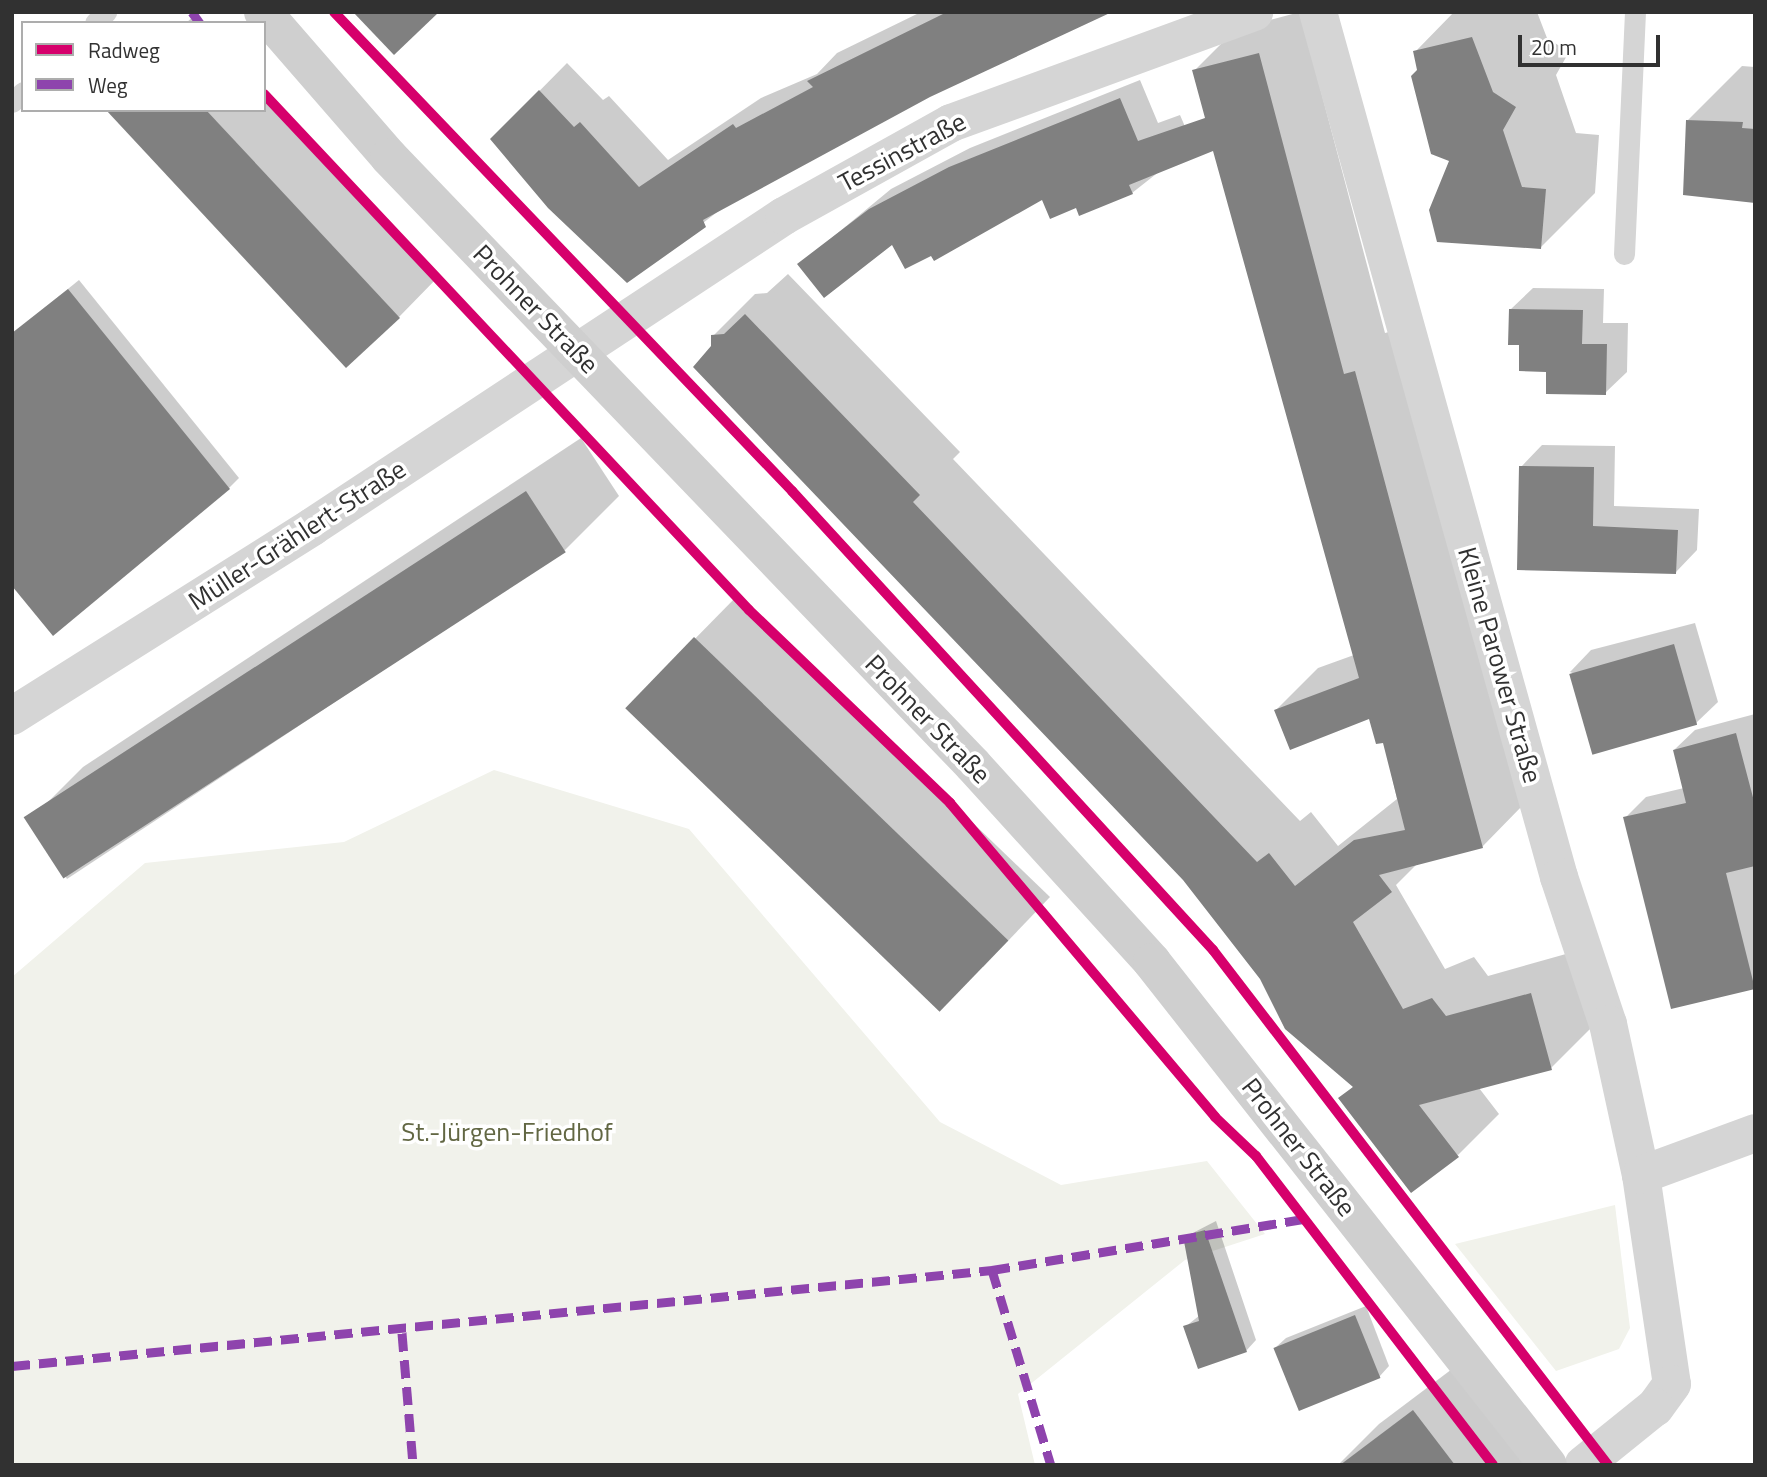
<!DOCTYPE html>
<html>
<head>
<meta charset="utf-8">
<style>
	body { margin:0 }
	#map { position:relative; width:1767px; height:1477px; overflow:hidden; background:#fff; font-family:"Titillium Web",sans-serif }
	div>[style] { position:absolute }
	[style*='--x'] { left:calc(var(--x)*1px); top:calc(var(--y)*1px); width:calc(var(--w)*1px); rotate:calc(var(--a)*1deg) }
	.green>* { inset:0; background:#f1f2eb }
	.shadow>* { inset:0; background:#0003 }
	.building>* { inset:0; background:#808080; transform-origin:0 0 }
	.service>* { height:21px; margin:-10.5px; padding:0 10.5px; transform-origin:10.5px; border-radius:10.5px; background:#d5d5d5 }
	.minor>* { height:38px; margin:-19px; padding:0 19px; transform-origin:19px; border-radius:19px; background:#d5d5d5 }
	.secondary>* { height:38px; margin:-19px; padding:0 19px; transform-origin:19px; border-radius:19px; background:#cfcfcf }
	.quiet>* { height:9px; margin-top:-4.5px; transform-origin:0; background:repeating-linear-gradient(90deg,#8e44ad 0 18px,transparent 0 27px) }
	.cycleway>* { height:10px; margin:-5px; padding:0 5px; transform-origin:5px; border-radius:5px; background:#d6006c }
	span { translate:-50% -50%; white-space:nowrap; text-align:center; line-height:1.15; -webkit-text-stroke:7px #fff; paint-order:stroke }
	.street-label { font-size:26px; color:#313131 }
	.park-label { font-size:26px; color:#626743 }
	.frame { position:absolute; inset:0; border:14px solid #313131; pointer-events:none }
	.legend { position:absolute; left:21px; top:21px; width:245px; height:91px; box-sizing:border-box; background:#fff; border:2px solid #adadad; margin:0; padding:9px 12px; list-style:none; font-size:21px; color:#313131 }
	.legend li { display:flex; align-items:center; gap:14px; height:35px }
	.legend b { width:35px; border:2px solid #adadad }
	.scale { position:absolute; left:1518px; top:35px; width:142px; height:32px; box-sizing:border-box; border:4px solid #313131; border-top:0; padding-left:9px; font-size:21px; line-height:24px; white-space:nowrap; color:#313131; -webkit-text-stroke:5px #fff; paint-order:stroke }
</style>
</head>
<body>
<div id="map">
	<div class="green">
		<i style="clip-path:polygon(494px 770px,689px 829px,940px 1122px,1061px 1185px,1207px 1161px,1265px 1234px,1185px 1260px,1018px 1394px,1035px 1465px,12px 1465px,12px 977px,145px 863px,344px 842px)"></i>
		<i style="clip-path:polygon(1615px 1205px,1630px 1328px,1619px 1349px,1556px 1371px,1455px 1244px)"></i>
	</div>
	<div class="shadow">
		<i style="clip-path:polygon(921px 12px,1107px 12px,929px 95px,725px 206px,628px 281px,492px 139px,567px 63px,603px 100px,609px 96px,668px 160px,761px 98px,817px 74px,837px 53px)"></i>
		<i style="clip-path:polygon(1300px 12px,1385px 333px,1397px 330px,1523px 805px,1482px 847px,1418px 863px,1396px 885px,1445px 969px,1474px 957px,1488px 976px,1573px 952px,1592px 1027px,1551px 1068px,1479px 1088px,1499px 1114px,1458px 1155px,1341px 1098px,1354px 1086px,1184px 879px,713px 347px,713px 336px,755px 294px,767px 293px,788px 274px,960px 452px,953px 459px,1300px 821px,1311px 812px,1338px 846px,1397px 799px,1384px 741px,1371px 717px,1276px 710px,1318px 668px,1354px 655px,1194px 71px,1236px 29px)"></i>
		<i style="clip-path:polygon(1454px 12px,1537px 12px,1547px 38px,1569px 52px,1556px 75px,1576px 133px,1599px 135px,1595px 193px,1541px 247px,1451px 160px,1415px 52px)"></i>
		<i style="clip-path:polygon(195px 15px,202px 23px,186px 23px)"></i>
		<i style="clip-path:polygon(1742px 66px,1755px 67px,1755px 199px,1688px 120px)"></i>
		<i style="clip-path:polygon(1140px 80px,1158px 123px,1180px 115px,1193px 145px,1132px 193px,1077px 205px,1043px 197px,932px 253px,893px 243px,799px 265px,891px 189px,970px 148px)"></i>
		<i style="clip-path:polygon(264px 89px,439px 276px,399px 317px,108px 110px,264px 110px)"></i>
		<i style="clip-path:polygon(79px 280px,239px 478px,229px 488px,12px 334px)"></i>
		<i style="clip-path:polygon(1533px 288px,1604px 289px,1603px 323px,1628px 323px,1627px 372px,1605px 393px,1548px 371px,1521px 343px,1511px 309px)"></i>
		<i style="clip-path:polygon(581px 438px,619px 496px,565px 550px,67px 879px,29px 821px,83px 767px)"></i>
		<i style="clip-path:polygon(1542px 445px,1615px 446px,1614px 506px,1699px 509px,1697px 550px,1676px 572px,1519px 568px,1521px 467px)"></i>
		<i style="clip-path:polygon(737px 596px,1050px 897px,983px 967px,627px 708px)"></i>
		<i style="clip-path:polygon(1695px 623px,1718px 702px,1696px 723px,1570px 672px,1591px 650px)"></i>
		<i style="clip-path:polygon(1755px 714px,1755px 987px,1672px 1007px,1625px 818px,1646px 797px,1684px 788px,1674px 750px,1695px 730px)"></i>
		<i style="clip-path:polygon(1216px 1221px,1256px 1340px,1246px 1351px,1185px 1327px,1200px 1315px,1185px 1237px)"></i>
		<i style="clip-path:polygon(1366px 1306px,1389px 1366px,1379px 1377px,1275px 1348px,1286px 1338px)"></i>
		<i style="clip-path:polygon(1468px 1357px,1550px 1465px,1338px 1465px,1379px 1424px)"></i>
	</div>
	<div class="building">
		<i style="clip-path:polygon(353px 12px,439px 12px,394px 55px)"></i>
		<i style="clip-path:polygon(947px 12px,1112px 12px,930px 97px,703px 220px,706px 227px,627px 283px,548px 208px,490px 139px,539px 90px,574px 127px,580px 122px,639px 187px,733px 124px,736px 128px,813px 87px,807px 81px)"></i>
		<i style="clip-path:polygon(1472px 37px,1493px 92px,1516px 107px,1503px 130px,1522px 187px,1546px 189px,1541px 249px,1437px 242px,1429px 210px,1449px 161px,1431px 154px,1411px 76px,1417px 70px,1413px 51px)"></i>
		<i style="clip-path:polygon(1259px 53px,1344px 374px,1355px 371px,1483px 848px,1379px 875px,1392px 892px,1353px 922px,1403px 1009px,1432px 998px,1446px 1016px,1531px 993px,1552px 1070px,1419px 1105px,1459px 1157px,1411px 1193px,1338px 1098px,1353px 1087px,1285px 1029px,1260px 979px,1183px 880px,693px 367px,711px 346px,711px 335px,724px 334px,745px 314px,920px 495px,913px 502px,1257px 862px,1269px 853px,1295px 886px,1354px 840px,1405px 830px,1383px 743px,1376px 744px,1369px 719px,1290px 750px,1274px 710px,1359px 678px,1213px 151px,1129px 185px,1133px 194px,1079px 216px,1076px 208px,1050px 219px,1042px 200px,934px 261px,931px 256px,905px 269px,892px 245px,824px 298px,797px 264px,869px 209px,949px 167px,1120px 98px,1138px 141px,1205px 118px,1192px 70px)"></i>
		<i style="clip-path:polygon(106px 110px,206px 110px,400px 318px,346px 368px)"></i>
		<i style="clip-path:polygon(1686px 120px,1743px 122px,1742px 128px,1755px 129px,1755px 203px,1683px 195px)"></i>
		<i style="clip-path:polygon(68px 289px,230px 489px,53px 636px,12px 586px,12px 333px)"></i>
		<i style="clip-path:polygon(1509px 309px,1583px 310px,1582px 344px,1607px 344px,1606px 395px,1546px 394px,1546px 372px,1519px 371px,1519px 345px,1508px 345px)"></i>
		<i style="clip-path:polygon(1519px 466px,1594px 467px,1593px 526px,1678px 530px,1676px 574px,1517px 570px)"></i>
		<i style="left:526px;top:491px;width:73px;height:599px;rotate:57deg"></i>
		<i style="left:694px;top:637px;width:437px;height:99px;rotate:44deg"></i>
		<i style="left:1674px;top:644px;width:84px;height:109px;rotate:74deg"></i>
		<i style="clip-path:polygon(1736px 733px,1755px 805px,1755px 866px,1726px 873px,1755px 989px,1671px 1009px,1623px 817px,1686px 803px,1673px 750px)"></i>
		<i style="clip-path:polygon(1205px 1230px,1247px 1352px,1198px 1369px,1183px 1326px,1199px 1321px,1183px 1236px)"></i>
		<i style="left:1355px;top:1315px;width:68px;height:88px;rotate:68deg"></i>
		<i style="clip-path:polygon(1413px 1410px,1455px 1465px,1340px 1465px)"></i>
	</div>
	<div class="service">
		<i style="--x:95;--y:23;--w:16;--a:-45"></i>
		<i style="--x:12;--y:102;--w:15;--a:-42"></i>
		<i style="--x:1624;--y:254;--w:242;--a:-87.4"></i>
	</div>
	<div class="minor">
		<i style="--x:1318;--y:12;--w:898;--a:74.43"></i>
		<i style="--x:1559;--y:877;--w:155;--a:71.6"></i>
		<i style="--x:1608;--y:1024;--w:155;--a:77.7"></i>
		<i style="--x:1641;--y:1175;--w:211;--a:81.6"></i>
		<i style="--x:1672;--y:1384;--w:29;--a:126"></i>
		<i style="--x:1655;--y:1407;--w:92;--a:141.1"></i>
		<i style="--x:12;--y:716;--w:355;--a:-32.2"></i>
		<i style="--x:312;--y:527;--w:565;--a:-33.38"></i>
		<i style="--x:784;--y:216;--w:191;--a:-29.1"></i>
		<i style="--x:951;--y:123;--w:323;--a:-20.1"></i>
		<i style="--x:1641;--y:1175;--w:121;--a:-20.2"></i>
	</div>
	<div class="secondary">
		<i style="--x:263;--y:12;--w:192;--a:49"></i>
		<i style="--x:389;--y:157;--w:843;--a:46.15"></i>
		<i style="--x:973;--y:765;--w:266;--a:47.7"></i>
		<i style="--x:1152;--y:962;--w:640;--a:51.79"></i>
	</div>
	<div class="quiet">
		<i style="--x:192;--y:12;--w:14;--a:54"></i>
		<i style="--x:992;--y:1270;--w:317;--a:-9.3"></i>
		<i style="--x:402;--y:1333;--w:132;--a:85.2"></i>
		<i style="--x:12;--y:1366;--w:985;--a:-5.59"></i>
		<i style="--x:992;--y:1270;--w:204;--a:73.2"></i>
	</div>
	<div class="cycleway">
		<i style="--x:334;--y:12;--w:663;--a:46.28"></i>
		<i style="--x:792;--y:491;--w:623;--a:47.47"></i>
		<i style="--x:1213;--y:950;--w:649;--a:52.51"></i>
		<i style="--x:264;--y:94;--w:708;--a:46.77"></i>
		<i style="--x:749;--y:610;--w:279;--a:43.8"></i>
		<i style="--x:950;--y:803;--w:411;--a:49.8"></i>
		<i style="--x:1215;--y:1117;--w:57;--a:43.6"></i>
		<i style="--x:1256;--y:1156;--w:389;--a:52.5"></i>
	</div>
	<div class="street-label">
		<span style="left:902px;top:152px;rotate:-28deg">Tessinstraße</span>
		<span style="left:536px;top:309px;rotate:46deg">Prohner Straße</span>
		<span style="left:297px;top:535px;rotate:-33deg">Müller-Grählert-Straße</span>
		<span style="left:1500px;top:665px;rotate:74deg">Kleine Parower Straße</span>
		<span style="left:928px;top:719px;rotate:46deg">Prohner Straße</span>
		<span style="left:1299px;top:1147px;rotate:52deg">Prohner Straße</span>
	</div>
	<div class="park-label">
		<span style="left:507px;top:1132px">St.-Jürgen-Friedhof</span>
	</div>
	<div class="frame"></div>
	<ul class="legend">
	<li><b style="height:9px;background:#d6006c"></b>Radweg</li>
	<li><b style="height:9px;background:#8e44ad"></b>Weg</li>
	</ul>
	<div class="scale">20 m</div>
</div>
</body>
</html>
